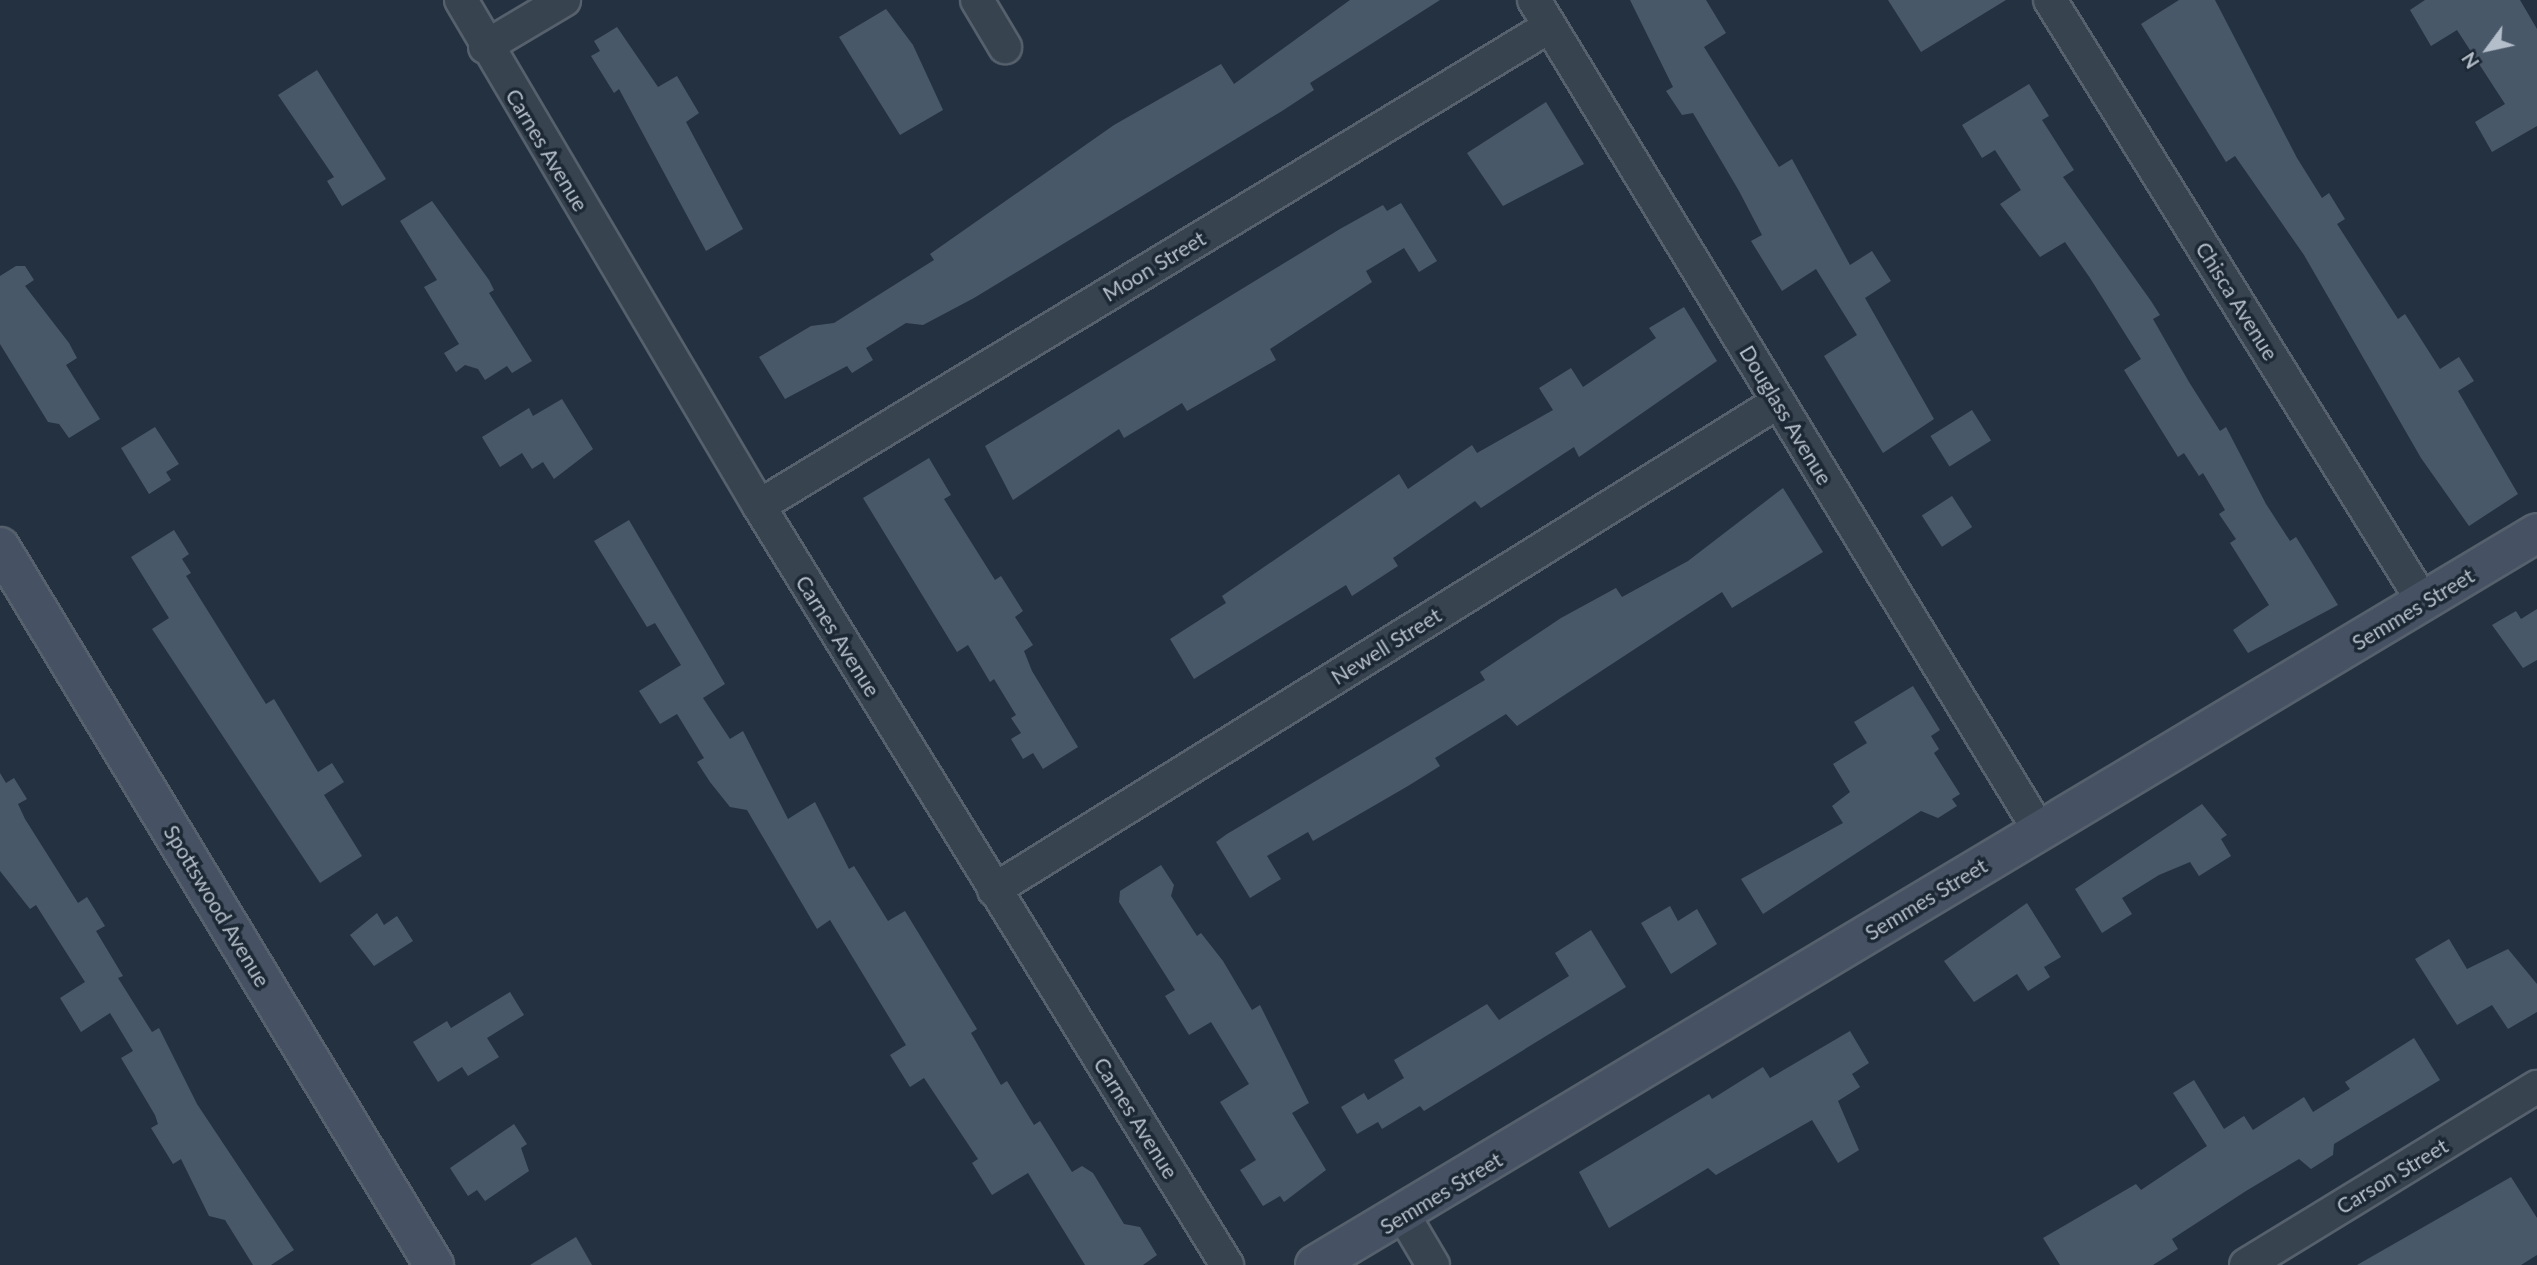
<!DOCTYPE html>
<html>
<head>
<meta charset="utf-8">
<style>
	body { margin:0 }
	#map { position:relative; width:2537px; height:1265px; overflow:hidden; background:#243140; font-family:Lato,sans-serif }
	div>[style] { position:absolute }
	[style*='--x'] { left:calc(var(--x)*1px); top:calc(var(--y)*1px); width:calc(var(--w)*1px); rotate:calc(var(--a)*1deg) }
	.building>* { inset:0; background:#495869; transform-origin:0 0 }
	.roads { filter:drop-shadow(2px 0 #56616d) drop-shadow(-2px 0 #56616d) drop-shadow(0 2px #56616d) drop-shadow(0 -2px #56616d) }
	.street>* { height:32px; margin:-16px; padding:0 16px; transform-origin:16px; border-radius:16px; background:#384350 }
	.secondary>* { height:38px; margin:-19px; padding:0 19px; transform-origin:19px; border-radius:19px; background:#465263 }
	span { translate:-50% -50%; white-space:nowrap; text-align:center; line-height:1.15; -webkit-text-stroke:7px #1d2835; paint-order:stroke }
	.street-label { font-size:21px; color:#b4beca }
	.north { position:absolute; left:2453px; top:14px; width:70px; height:70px; -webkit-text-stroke:5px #1d2835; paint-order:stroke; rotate:237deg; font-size:19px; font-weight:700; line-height:28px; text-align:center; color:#b4beca }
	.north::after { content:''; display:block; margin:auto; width:24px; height:32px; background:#b4beca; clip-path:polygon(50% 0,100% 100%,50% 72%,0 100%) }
</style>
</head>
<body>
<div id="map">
	<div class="building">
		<i style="clip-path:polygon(1350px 0,1440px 0,1310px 83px,1314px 90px,1282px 111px,974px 298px,923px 325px,906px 323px,866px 348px,873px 360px,852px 373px,847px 366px,785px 399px,759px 357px,811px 326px,834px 323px,934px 260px,930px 254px,1114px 125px,1221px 64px,1234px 84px)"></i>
		<i style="clip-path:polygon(1630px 0,1706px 0,1726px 33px,1704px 47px,1779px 167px,1792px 159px,1850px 265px,1872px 251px,1891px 281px,1865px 298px,1934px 419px,1883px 453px,1824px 356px,1857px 335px,1816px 269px,1782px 291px,1751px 241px,1762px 235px,1739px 191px,1693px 113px,1682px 115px,1666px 91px,1673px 87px)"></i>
		<i style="clip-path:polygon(1888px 0,2006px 0,1921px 52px)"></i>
		<i style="clip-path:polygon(2179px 0,2215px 0,2297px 158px,2322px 198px,2329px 193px,2345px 219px,2337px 224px,2398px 319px,2405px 314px,2440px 369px,2459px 357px,2474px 381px,2458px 391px,2518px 494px,2469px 526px,2421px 458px,2304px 255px,2235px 156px,2226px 162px,2141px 24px)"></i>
		<i style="clip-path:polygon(2425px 0,2520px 0,2537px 29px,2537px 126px,2492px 152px,2475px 122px,2505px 104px,2457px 30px,2431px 46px,2410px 10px)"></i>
		<i style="clip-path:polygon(886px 9px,913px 45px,943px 110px,900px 135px,839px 37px)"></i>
		<i style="clip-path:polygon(617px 27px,658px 87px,677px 76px,699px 113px,686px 122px,743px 229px,706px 251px,619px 89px,614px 93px,591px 56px,600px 51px,594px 41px)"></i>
		<i style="clip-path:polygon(317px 70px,386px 179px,342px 206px,327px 181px,334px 177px,278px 95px)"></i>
		<i style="clip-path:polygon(2029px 84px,2049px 116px,2042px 120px,2074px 170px,2063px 177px,2151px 301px,2160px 315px,2153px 319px,2189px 382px,2220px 431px,2226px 427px,2266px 504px,2290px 541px,2296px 537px,2338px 605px,2248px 653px,2233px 630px,2269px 605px,2230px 543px,2236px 539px,2219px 514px,2225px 510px,2203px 473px,2199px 476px,2184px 453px,2178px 457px,2124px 370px,2141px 359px,2090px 278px,2065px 242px,2040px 257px,2000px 204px,2021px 190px,1995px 150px,1982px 158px,1962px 125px)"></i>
		<i style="clip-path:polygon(1546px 102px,1584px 164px,1503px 206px,1467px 153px)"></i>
		<i style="clip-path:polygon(432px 201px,489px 280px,494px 290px,489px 293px,532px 361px,512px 373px,507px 366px,485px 380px,478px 369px,465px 365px,456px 372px,444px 353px,459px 344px,424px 287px,437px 280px,400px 221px)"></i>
		<i style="clip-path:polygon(1401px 203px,1437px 261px,1419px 272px,1404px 248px,1366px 271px,1372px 282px,1270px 349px,1276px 360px,1187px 411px,1182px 403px,1124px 438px,1119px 429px,1013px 500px,985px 446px,1340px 229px,1383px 205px,1387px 211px)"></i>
		<i style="clip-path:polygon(16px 266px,25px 266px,34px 280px,25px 286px,69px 343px,77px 358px,66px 365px,100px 419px,69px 438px,59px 424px,48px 422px,0 344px,0 276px)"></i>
		<i style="clip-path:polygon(1684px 307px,1717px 361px,1579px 457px,1574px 447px,1481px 508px,1475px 501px,1393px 558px,1398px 566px,1352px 596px,1346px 585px,1194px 679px,1170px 639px,1226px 603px,1222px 596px,1399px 474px,1408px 489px,1472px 445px,1477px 453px,1553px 410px,1539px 388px,1571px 368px,1583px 387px,1656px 338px,1649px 328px)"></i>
		<i style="clip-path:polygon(562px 399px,593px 449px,554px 479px,543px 462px,532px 469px,522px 453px,500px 467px,482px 437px,529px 408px,533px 416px)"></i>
		<i style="left:1972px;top:410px;width:36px;height:49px;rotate:58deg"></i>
		<i style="clip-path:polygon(155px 427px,179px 464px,166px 472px,171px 480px,149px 494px,121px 448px)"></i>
		<i style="clip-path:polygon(929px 458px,951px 495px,944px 499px,995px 580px,1001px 576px,1023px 611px,1015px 617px,1033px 645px,1024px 651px,1032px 671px,1078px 747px,1043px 769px,1033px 753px,1023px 759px,1011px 739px,1021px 733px,1011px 718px,1016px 715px,994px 679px,990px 682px,968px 645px,957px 652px,863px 498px)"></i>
		<i style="clip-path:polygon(1783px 488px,1823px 552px,1732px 608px,1722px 592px,1517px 726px,1506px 714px,1435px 758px,1440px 766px,1408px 786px,1313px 841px,1308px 832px,1267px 856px,1281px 879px,1250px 898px,1216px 842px,1227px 834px,1485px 680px,1480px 672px,1561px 618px,1616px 588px,1622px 597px,1688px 561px)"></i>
		<i style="left:1952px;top:496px;width:37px;height:36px;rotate:57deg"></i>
		<i style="clip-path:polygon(629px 520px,725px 684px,703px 698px,730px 739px,743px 731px,788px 819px,815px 802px,849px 869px,854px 866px,888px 921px,905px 911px,977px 1029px,971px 1033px,1001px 1085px,1007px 1081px,1034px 1125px,1040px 1121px,1072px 1172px,1082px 1166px,1093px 1173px,1124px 1224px,1140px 1227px,1157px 1255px,1143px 1265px,1085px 1265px,1028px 1173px,992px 1195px,972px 1163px,978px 1159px,924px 1078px,910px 1087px,890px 1055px,906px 1045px,830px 920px,817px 929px,747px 810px,730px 807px,710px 782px,697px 762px,704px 758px,677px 714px,660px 724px,639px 691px,681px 665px,655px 623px,647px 627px,594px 541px)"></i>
		<i style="clip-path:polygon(174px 530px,189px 554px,182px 559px,191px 573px,186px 576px,266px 704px,274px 699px,318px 772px,332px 763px,344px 782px,324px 795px,362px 856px,320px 883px,152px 629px,169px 618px,131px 557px)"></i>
		<i style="clip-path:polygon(2537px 609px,2537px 660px,2523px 668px,2492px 625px,2516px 611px,2521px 619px)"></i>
		<i style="clip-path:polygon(1913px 686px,1940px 730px,1931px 736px,1939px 749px,1934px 753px,1960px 794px,1952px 799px,1957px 806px,1938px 818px,1921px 811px,1763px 914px,1741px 879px,1843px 823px,1832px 806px,1850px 792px,1833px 764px,1867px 743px,1854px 722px)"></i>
		<i style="clip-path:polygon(0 773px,6px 783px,14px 778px,27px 799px,18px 804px,25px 819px,78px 903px,87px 897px,105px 926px,96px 931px,123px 976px,118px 978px,152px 1032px,159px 1028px,197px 1104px,294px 1250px,271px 1265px,253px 1265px,225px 1220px,209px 1216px,181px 1159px,173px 1164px,151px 1128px,158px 1124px,155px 1115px,121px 1058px,133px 1051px,110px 1013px,81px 1032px,60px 998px,85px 982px,36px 905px,30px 909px,0 871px)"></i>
		<i style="clip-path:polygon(2202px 804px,2227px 835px,2221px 839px,2231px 856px,2199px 876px,2190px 862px,2159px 875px,2122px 898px,2132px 914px,2102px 933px,2075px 889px)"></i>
		<i style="clip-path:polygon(1161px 865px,1174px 885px,1171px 896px,1197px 936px,1201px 933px,1223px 961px,1252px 1010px,1260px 1005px,1309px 1103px,1292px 1113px,1326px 1170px,1284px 1202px,1280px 1196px,1263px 1206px,1240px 1170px,1256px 1160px,1220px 1102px,1249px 1084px,1211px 1022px,1189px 1035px,1165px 996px,1175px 990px,1119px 902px,1120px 891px)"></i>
		<i style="clip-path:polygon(2027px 903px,2061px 957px,2044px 967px,2050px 977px,2028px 991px,2017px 974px,1974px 1002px,1944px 961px)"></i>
		<i style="clip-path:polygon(1670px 906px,1678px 921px,1697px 909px,1717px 944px,1671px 974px,1641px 923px)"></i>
		<i style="clip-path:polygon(377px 913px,384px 925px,397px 916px,413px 941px,374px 966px,350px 935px)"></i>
		<i style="clip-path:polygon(1591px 930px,1626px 987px,1424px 1111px,1420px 1106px,1382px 1129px,1378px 1122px,1357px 1134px,1341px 1107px,1364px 1093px,1368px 1100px,1404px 1078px,1394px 1060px,1487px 1004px,1499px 1020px,1569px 976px,1555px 953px)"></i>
		<i style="clip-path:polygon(2449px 939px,2467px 969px,2508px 949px,2537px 984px,2537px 1012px,2508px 1029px,2492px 1005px,2457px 1025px,2415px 959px)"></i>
		<i style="clip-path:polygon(510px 992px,524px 1015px,487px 1038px,499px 1057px,468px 1076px,462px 1067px,438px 1082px,413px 1042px,447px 1021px,451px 1028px)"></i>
		<i style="clip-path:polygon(1850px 1031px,1869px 1063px,1852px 1074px,1860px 1087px,1838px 1101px,1859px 1150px,1838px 1163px,1812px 1120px,1716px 1175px,1708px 1168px,1609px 1228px,1579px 1172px,1709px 1094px,1712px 1099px,1763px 1067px,1770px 1078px)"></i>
		<i style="clip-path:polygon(2414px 1038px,2440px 1080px,2334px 1144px,2333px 1155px,2311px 1169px,2299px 1159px,2246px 1191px,2172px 1239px,2178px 1249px,2153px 1265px,2060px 1265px,2043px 1238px,2136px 1184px,2141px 1190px,2207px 1146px,2173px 1093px,2194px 1080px,2224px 1129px,2244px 1116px,2253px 1130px,2304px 1097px,2313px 1112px,2350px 1089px,2345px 1082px)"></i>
		<i style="clip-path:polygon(514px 1124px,527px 1144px,521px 1148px,529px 1171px,485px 1201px,477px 1190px,468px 1196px,450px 1168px)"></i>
		<i style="clip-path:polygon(2511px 1177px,2537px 1218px,2537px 1255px,2521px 1265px,2357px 1265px)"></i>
		<i style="clip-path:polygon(576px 1237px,592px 1265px,530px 1265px)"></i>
	</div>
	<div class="roads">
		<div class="street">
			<i style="--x:461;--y:0;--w:587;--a:59.5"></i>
			<i style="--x:759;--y:506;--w:892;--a:58.34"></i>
			<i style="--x:977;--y:0;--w:55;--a:59.2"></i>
			<i style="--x:1534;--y:0;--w:972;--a:58.68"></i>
			<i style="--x:2050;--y:0;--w:710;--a:58.19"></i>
			<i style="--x:485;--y:47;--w:92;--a:-30.7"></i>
			<i style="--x:759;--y:506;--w:925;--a:-31.25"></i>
			<i style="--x:994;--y:890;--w:923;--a:-31.9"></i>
			<i style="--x:1404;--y:1216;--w:57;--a:59.4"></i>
			<i style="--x:2246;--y:1265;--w:341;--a:-31.5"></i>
		</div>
		<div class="secondary">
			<i style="--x:0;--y:547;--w:839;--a:58.85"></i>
			<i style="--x:1315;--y:1265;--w:1424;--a:-30.92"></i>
		</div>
	</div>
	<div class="street-label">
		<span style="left:547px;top:150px;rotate:59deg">Carnes Avenue</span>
		<span style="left:1154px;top:266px;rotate:-31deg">Moon Street</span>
		<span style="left:2237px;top:301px;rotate:58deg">Chisca Avenue</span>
		<span style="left:1786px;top:415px;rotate:59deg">Douglass Avenue</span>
		<span style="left:2413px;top:609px;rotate:-31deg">Semmes Street</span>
		<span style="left:838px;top:636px;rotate:58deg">Carnes Avenue</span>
		<span style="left:1386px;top:646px;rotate:-32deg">Newell Street</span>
		<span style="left:1926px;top:899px;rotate:-31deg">Semmes Street</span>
		<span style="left:217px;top:906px;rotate:59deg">Spottswood Avenue</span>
		<span style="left:1136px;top:1118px;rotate:58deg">Carnes Avenue</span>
		<span style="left:2392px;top:1176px;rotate:-31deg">Carson Street</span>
		<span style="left:1441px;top:1193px;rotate:-31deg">Semmes Street</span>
	</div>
	<div class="north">N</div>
</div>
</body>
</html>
